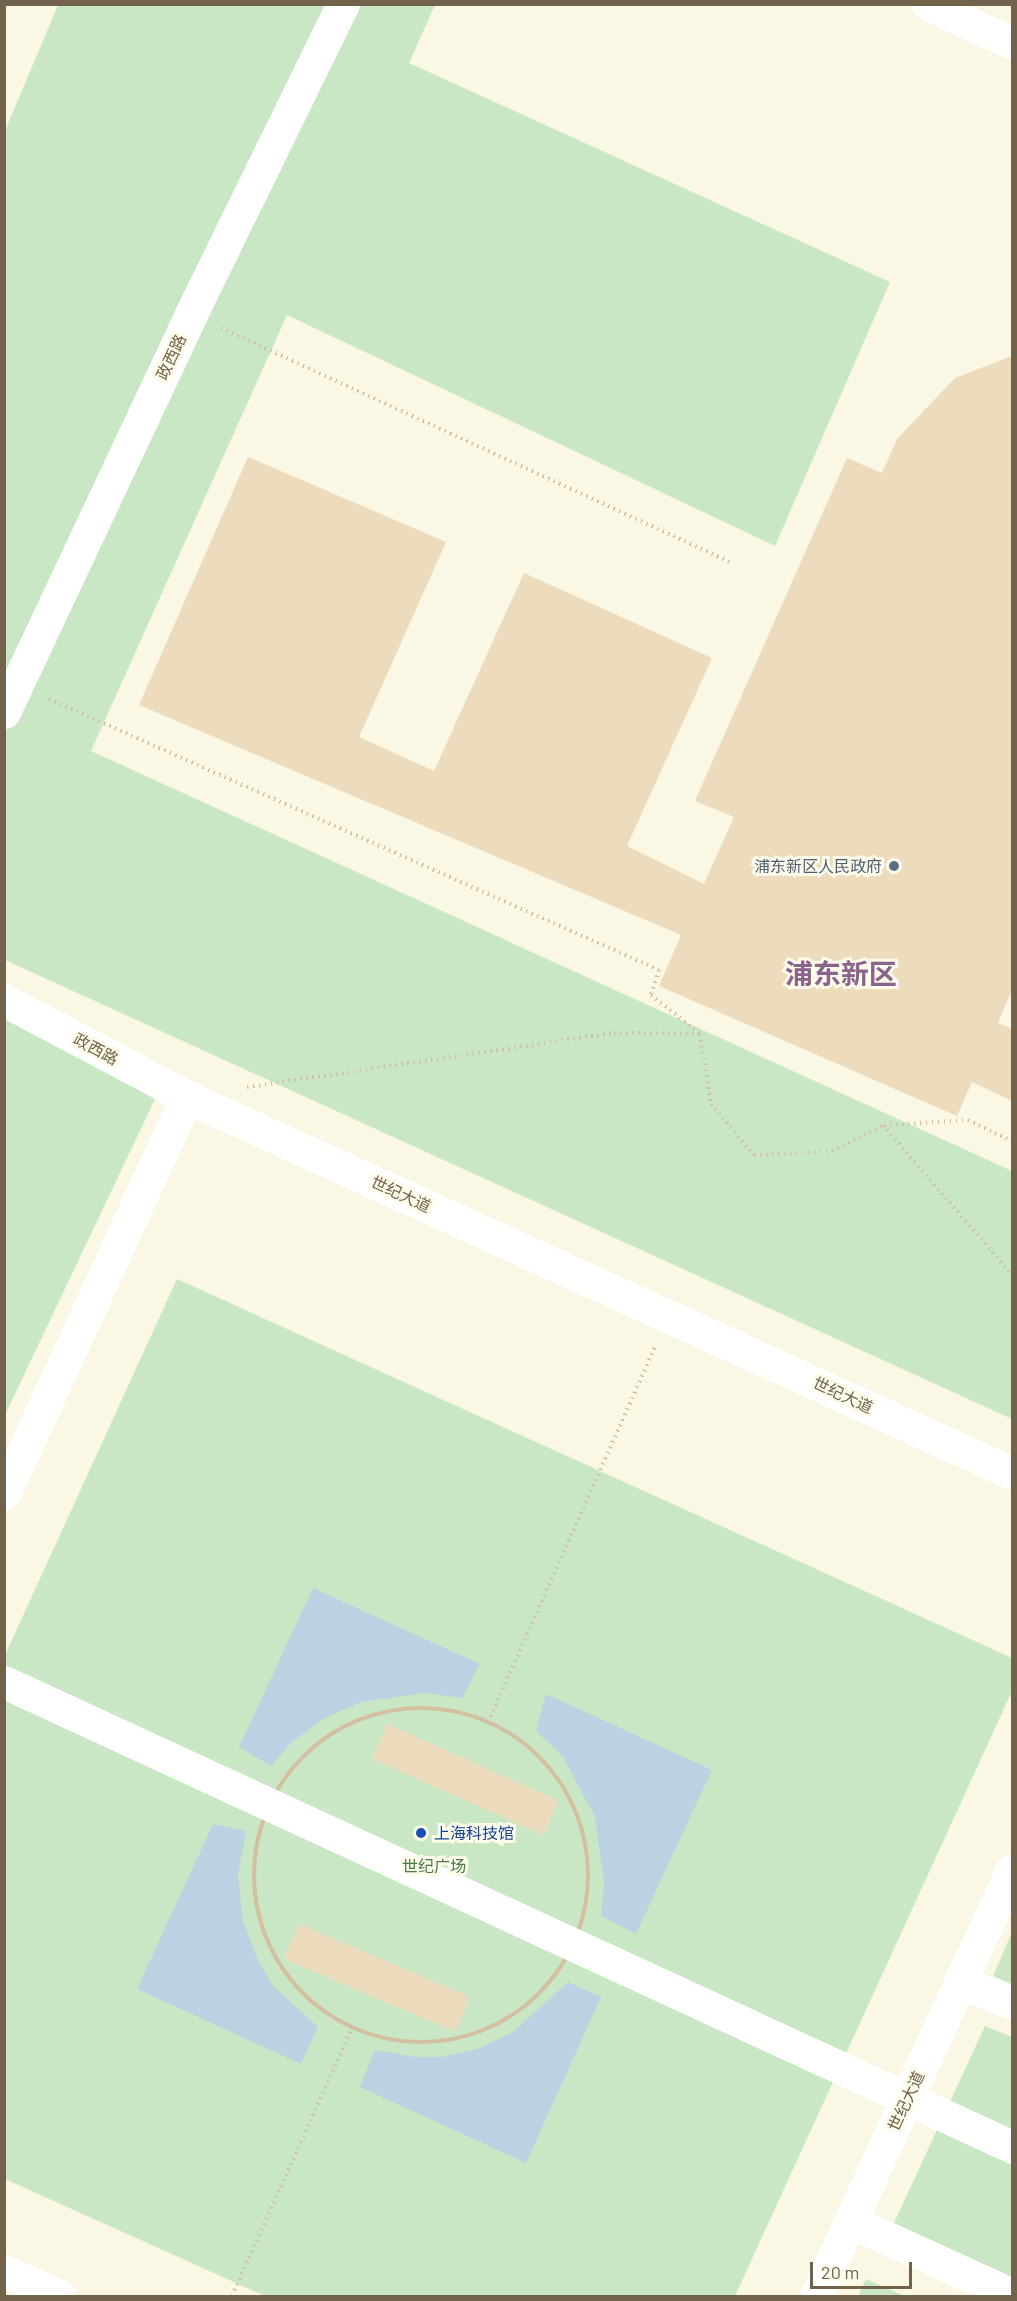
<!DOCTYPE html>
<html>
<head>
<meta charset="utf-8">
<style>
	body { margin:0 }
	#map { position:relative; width:1017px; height:2301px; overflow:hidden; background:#faf7e4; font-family:Barlow,"Noto Sans SC",sans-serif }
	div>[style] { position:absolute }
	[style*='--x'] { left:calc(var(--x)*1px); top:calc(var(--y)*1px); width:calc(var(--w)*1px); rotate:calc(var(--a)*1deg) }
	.green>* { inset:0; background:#c9e7c4 }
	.water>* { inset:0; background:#bad2e2 }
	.building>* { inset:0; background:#ecdbbc; transform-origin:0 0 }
	.path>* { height:4px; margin-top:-2px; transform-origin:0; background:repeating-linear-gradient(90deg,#d2c0a1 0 1.5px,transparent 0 6px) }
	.path>.ring { margin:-2px; padding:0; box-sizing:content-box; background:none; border:4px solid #d2c0a1; border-radius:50% }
	.minor>* { height:33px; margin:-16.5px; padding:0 16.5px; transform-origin:16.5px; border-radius:16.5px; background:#fff }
	.dots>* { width:16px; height:16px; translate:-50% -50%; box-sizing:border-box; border:3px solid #fdfbea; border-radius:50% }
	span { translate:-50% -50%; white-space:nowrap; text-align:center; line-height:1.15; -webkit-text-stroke:6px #fdfbea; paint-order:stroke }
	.street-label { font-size:16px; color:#71624c }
	.service-label { font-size:16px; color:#4e5e75 }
	.right { translate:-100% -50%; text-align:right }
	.transit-label { font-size:16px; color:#164399 }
	.left { translate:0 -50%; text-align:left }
	.park-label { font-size:16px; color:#4a7b48 }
	.town-label { font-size:28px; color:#8a648d; font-weight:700 }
	.frame { position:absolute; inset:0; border:6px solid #71624c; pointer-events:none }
	.scale { position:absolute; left:810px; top:2262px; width:102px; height:27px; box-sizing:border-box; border:3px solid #71624c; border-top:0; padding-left:8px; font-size:18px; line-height:21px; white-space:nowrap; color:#71624c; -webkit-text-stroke:4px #fdfbea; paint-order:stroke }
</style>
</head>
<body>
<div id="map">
	<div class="green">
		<i style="clip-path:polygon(58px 5px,435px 5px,409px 63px,890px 282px,775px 546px,287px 315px,91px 751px,1012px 1171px,1012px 1419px,5px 960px,5px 131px)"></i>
		<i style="clip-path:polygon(5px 1018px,156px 1097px,5px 1415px)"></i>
		<i style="clip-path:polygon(177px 1279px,1012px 1658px,1012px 1691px,735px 2296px,265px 2296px,5px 2179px,5px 1655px)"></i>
		<i style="clip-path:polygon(1012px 1932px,1012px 1984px,993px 1976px)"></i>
		<i style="clip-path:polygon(985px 2026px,1012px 2037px,1012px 2277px,894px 2223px)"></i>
		<i style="clip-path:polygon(866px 2279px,905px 2296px,858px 2296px)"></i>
	</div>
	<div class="water">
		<i style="clip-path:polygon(313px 1588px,480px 1664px,462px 1698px,425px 1693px,361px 1702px,325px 1718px,293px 1741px,271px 1766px,239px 1747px)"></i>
		<i style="clip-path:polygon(546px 1694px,712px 1770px,636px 1934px,601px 1916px,604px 1883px,595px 1817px,563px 1757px,536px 1731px)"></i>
		<i style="clip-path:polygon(213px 1824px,246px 1831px,238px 1875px,243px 1920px,256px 1956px,272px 1985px,318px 2027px,301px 2064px,137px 1989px)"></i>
		<i style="clip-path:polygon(568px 1982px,601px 1997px,526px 2163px,360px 2087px,375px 2050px,414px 2057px,442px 2057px,480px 2048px,513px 2032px)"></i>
	</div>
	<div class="building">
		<i style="clip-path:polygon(1012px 356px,1012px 990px,998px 1023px,1012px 1029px,1012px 1101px,972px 1082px,957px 1116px,659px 986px,681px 935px,139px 705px,248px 457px,446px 542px,359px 737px,434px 771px,524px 573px,712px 658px,627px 846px,704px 884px,734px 817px,695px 801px,847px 458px,882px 473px,897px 439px,955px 378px)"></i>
		<i style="left:387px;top:1724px;width:188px;height:38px;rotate:24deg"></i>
		<i style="left:299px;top:1924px;width:186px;height:38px;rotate:23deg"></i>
	</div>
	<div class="path">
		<i style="--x:221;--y:328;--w:560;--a:24.69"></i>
		<i style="--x:49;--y:699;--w:667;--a:23.95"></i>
		<i style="--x:659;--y:970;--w:26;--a:108"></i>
		<i style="--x:651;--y:995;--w:63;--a:38.5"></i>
		<i style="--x:247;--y:1087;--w:371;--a:-8.4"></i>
		<i style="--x:614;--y:1033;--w:86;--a:0.7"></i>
		<i style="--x:700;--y:1034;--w:71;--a:81.1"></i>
		<i style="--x:711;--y:1104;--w:67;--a:49.9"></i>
		<i style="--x:754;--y:1155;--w:78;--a:-2.9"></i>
		<i style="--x:832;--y:1151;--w:57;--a:-27"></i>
		<i style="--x:883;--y:1125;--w:198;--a:49.3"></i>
		<i style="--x:884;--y:1125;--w:84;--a:-3.4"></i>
		<i style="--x:968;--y:1120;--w:49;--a:25.5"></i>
		<i class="ring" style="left:254px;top:1708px;width:330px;height:330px"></i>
		<i style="--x:488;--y:1722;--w:411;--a:-66"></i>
		<i style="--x:232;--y:2296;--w:296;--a:-65.9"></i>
	</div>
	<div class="minor">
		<i style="--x:928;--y:4;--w:93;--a:24.9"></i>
		<i style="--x:4;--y:712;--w:440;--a:-64.8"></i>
		<i style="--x:191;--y:314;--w:345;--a:-63.9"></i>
		<i style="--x:4;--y:1000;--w:207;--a:27.9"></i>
		<i style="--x:187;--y:1097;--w:907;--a:24.5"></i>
		<i style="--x:4;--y:1494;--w:437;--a:-65.3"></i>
		<i style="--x:4;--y:1682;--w:1110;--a:24.76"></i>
		<i style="--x:961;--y:1982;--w:55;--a:22.4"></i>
		<i style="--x:850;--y:2221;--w:178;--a:24.6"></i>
		<i style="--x:4;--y:2271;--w:61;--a:24.1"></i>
		<i style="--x:816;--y:2296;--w:469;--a:-65.3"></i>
	</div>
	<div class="dots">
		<i style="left:894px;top:866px;background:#5c6f8a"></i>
		<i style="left:421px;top:1833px;background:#1a4fb4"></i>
	</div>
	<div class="street-label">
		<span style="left:171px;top:357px;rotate:-65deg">政西路</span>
		<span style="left:96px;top:1049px;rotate:28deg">政西路</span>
		<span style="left:401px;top:1194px;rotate:25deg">世纪大道</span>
		<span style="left:843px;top:1395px;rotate:25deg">世纪大道</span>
		<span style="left:906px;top:2101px;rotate:-65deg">世纪大道</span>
	</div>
	<div class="service-label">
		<span class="right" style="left:882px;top:866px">浦东新区人民政府</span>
	</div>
	<div class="transit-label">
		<span class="left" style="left:434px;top:1833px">上海科技馆</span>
	</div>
	<div class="park-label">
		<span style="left:434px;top:1866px">世纪广场</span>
	</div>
	<div class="town-label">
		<span style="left:841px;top:973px">浦东新区</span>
	</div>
	<div class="frame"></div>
	<div class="scale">20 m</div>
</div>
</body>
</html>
